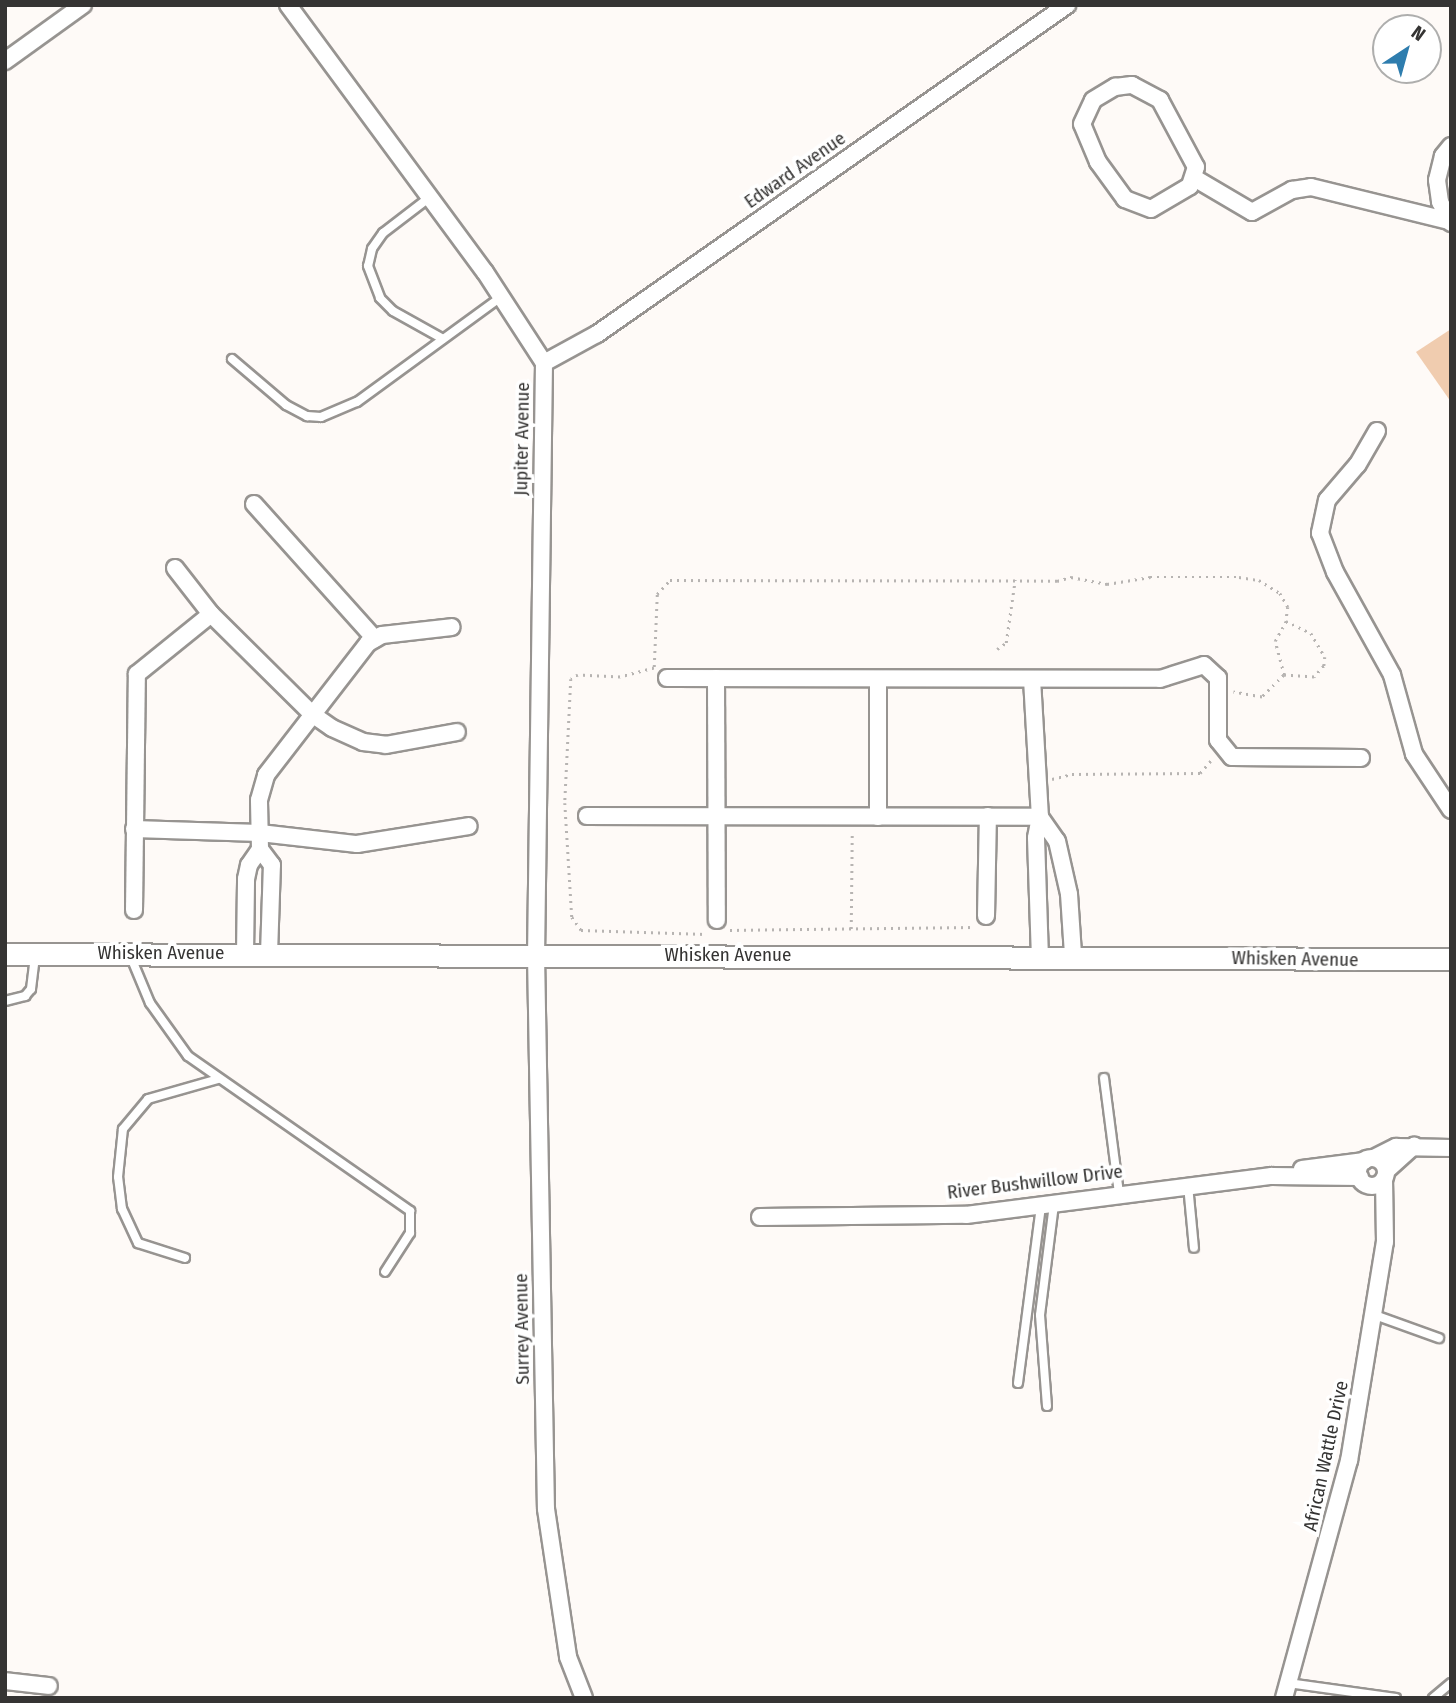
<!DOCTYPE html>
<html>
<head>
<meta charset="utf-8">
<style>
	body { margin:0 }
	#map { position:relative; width:1456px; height:1703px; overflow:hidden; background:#fefaf7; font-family:"Fira Sans Condensed",sans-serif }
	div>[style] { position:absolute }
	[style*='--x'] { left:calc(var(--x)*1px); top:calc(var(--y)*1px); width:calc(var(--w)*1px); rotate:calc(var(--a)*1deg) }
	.green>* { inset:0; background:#f0ccaf }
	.path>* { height:2.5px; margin-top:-1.25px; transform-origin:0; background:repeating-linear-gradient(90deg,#b7b4b2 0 2px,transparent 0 7px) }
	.roads { filter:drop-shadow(2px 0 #979491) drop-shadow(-2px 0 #979491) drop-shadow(0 2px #979491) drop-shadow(0 -2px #979491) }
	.lane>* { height:8px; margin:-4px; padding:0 4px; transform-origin:4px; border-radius:4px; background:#fff }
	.street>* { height:16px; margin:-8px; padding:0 8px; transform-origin:8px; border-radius:8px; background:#fff }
	.street>.ring { margin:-8px; padding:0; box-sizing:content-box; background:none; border:16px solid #fff; border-radius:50% }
	.secondary>* { height:21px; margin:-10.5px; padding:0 10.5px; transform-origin:10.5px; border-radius:10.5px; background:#fff }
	span { translate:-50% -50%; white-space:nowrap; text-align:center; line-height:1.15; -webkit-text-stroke:7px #fff; paint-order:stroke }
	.street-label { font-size:19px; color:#353433 }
	.frame { position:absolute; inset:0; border:7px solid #353433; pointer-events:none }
	.north { position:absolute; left:1372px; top:14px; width:70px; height:70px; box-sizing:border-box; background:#fff; border:2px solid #aeaead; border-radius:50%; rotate:36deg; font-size:19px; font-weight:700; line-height:28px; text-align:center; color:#353433 }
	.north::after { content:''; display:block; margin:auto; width:24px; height:32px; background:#2e7dae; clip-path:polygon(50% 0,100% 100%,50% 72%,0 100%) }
</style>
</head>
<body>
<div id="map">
	<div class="green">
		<i style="clip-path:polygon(1451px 329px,1451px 402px,1416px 352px)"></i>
	</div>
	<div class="path">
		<i style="--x:997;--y:649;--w:11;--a:-34"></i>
		<i style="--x:1006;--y:643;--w:64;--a:-81.9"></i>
		<i style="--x:654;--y:667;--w:73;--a:-87.6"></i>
		<i style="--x:657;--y:594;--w:19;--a:-47"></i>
		<i style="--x:670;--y:580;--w:387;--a:0.1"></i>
		<i style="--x:1057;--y:581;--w:15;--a:-16"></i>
		<i style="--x:1071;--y:577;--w:37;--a:11"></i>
		<i style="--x:1107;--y:584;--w:44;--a:-9.2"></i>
		<i style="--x:1150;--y:577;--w:89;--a:0"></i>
		<i style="--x:1239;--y:577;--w:20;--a:9"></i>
		<i style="--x:1259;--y:580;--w:25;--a:32"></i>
		<i style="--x:1280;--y:593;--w:16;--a:60"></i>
		<i style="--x:1288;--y:607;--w:14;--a:98"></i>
		<i style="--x:1286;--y:621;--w:28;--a:26"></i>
		<i style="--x:1311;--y:633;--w:28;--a:60"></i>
		<i style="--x:1325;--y:657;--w:9;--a:96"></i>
		<i style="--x:1324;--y:666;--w:15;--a:132"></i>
		<i style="--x:1314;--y:677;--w:30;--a:-176"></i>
		<i style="--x:1284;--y:675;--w:31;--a:135"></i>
		<i style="--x:1262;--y:697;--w:29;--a:-170"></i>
		<i style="--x:654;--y:668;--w:35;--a:165"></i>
		<i style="--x:620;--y:677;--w:42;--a:-177.3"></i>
		<i style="--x:578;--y:675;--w:8;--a:150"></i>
		<i style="--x:571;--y:679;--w:124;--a:92.8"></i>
		<i style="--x:565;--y:803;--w:114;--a:86.5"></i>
		<i style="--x:572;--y:917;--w:16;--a:55"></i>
		<i style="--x:581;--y:930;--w:125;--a:1.8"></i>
		<i style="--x:1284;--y:675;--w:35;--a:-105"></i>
		<i style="--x:1275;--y:641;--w:23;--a:-61"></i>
		<i style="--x:1052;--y:779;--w:21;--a:-14"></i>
		<i style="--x:1072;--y:774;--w:128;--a:-0.4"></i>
		<i style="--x:1200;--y:773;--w:20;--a:-49"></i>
		<i style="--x:851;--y:929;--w:95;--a:-89.4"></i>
		<i style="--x:730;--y:930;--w:245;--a:-0.7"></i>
	</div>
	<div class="roads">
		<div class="lane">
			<i style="--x:430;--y:197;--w:59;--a:142.5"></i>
			<i style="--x:383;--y:233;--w:19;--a:125"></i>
			<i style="--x:372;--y:249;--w:17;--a:103"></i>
			<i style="--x:368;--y:266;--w:34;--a:69"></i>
			<i style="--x:380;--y:298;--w:18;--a:45"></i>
			<i style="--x:393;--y:311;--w:57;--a:29.2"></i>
			<i style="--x:232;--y:359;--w:71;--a:40.4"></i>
			<i style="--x:286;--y:405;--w:24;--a:28"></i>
			<i style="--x:307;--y:416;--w:14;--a:4"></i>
			<i style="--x:321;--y:417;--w:39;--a:-23"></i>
			<i style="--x:357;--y:402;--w:178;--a:-36.1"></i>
			<i style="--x:130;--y:955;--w:52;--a:67.4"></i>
			<i style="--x:150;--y:1003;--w:65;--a:54.4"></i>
			<i style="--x:188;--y:1056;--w:271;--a:34.9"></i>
			<i style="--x:410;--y:1211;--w:22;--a:90"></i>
			<i style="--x:410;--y:1233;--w:46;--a:122.7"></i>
			<i style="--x:5;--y:1001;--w:21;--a:-14"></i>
			<i style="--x:25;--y:996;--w:9;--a:-49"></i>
			<i style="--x:31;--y:989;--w:32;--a:-83"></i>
			<i style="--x:1104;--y:1078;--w:117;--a:82.6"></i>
			<i style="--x:1188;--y:1185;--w:63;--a:84.6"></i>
			<i style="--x:185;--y:1258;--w:49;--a:-162.3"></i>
			<i style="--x:138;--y:1243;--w:38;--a:-115"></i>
			<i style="--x:122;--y:1209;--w:32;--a:-97"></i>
			<i style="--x:118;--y:1177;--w:48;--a:-84.1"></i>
			<i style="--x:123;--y:1129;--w:39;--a:-50"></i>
			<i style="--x:148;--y:1099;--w:73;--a:-15.9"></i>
			<i style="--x:1375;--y:1315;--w:68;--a:19.8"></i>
			<i style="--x:1018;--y:1383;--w:178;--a:-82.6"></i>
			<i style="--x:1047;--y:1406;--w:91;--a:-94.4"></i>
			<i style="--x:1040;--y:1315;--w:112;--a:-82.8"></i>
			<i style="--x:1288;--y:1683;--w:109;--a:7.9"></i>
			<i style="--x:1433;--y:1698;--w:23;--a:-40"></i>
		</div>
		<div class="street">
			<i style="--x:288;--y:5;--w:332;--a:53.6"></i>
			<i style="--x:485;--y:272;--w:108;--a:57"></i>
			<i style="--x:544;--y:363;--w:592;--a:90.77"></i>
			<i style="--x:536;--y:955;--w:554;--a:88.97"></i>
			<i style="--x:546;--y:1509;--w:150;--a:81.5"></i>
			<i style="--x:568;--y:1657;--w:44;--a:68.7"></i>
			<i style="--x:5;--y:61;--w:96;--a:-35.7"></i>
			<i style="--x:1132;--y:85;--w:32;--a:28"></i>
			<i style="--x:1160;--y:100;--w:76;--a:61.8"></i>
			<i style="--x:1196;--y:167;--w:20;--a:108"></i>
			<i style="--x:1190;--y:186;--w:45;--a:149.5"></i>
			<i style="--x:1151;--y:209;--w:28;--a:-159"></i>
			<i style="--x:1125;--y:199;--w:46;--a:-126.1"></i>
			<i style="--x:1098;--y:162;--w:41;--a:-112.8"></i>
			<i style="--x:1082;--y:124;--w:26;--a:-65"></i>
			<i style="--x:1093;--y:100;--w:26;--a:-31"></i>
			<i style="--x:1115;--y:87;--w:17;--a:-7"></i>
			<i style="--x:1451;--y:146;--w:13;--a:129"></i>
			<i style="--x:1443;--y:156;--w:25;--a:104"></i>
			<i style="--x:1437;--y:180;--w:22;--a:82"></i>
			<i style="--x:1440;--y:202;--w:24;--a:62"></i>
			<i style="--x:1196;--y:179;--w:65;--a:30.5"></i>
			<i style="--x:1252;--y:212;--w:46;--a:-28.8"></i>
			<i style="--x:1292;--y:190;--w:19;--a:-9"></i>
			<i style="--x:1311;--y:187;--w:142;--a:13.8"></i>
			<i style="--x:544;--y:363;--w:60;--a:-28.7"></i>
			<i style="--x:597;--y:334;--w:574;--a:-34.99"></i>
			<i style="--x:1377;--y:431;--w:39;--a:120"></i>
			<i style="--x:1357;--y:465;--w:46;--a:130.6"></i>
			<i style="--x:1327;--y:500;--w:34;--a:102"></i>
			<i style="--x:1320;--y:533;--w:42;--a:69"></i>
			<i style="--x:1335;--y:572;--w:118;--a:61"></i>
			<i style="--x:1392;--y:675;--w:82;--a:74.4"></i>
			<i style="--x:1414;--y:754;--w:67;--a:56.5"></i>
			<i style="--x:254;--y:504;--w:181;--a:48.1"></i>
			<i style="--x:175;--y:568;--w:58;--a:52"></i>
			<i style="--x:211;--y:614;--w:142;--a:44.7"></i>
			<i style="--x:312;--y:714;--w:24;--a:35"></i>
			<i style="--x:332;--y:728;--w:34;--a:24"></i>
			<i style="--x:363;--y:742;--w:23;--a:7"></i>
			<i style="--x:386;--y:745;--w:72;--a:-10.4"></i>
			<i style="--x:667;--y:678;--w:493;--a:0.1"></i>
			<i style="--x:1160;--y:679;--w:46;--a:-17.7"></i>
			<i style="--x:1204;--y:665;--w:19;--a:43"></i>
			<i style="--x:1218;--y:678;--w:62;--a:90"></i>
			<i style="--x:1218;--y:740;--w:22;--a:51"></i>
			<i style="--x:1232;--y:757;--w:129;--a:0.4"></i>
			<i style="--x:716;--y:678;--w:242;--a:89.8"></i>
			<i style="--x:1032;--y:679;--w:138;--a:86.7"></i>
			<i style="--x:1040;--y:817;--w:21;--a:101"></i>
			<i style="--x:1036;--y:838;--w:118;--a:88.1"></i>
			<i style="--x:587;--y:816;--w:453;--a:0.1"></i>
			<i style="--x:878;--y:817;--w:138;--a:-90"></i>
			<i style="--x:1040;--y:817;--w:29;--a:55"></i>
			<i style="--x:1057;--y:841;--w:54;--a:77.2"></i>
			<i style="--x:1069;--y:894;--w:61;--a:86.2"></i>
			<i style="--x:134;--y:829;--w:126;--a:1.8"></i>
			<i style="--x:260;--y:833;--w:98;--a:6.5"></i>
			<i style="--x:357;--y:844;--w:113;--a:-9.1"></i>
			<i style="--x:134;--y:910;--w:236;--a:-89.3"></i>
			<i style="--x:137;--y:674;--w:95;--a:-39"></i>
			<i style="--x:986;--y:916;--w:100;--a:-88.9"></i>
			<i style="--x:245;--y:954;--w:75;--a:-89.2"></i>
			<i style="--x:246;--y:879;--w:14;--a:-78"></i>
			<i style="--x:249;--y:865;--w:19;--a:-55"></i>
			<i style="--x:269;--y:954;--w:89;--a:-88.1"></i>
			<i style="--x:272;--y:865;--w:20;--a:-127"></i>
			<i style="--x:260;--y:849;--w:49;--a:-91.2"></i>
			<i style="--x:259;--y:800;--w:26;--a:-74"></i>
			<i style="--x:266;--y:775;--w:167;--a:-52.3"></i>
			<i style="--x:368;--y:643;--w:16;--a:-30"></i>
			<i style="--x:382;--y:635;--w:70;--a:-6.5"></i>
			<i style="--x:1374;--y:1158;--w:25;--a:-27"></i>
			<i style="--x:1396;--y:1147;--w:55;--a:1"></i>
			<i class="ring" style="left:1358px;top:1158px;width:12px;height:12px"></i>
			<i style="--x:1302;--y:1169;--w:63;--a:-7.4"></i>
			<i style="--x:1386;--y:1171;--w:38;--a:-42"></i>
			<i style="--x:760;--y:1217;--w:206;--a:-0.6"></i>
			<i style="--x:966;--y:1215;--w:308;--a:-7.3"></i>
			<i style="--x:1272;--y:1176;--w:88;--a:0.7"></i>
			<i style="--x:5;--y:1681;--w:44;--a:6.5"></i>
			<i style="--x:1284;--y:1698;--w:246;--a:-74.7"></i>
			<i style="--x:1349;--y:1461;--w:222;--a:-80.7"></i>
			<i style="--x:1385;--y:1242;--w:63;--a:-90.9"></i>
		</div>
		<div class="secondary">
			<i style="--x:5;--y:954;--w:1446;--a:0.2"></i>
		</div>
	</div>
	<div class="street-label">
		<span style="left:795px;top:170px;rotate:-35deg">Edward Avenue</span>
		<span style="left:522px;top:439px;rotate:-89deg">Jupiter Avenue</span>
		<span style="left:161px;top:953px">Whisken Avenue</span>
		<span style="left:728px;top:955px">Whisken Avenue</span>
		<span style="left:1295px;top:959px;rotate:1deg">Whisken Avenue</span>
		<span style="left:1035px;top:1182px;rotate:-7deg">River Bushwillow Drive</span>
		<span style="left:522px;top:1329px;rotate:-91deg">Surrey Avenue</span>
		<span style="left:1326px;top:1456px;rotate:-78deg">African Wattle Drive</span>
	</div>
	<div class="frame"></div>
	<div class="north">N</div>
</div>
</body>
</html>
